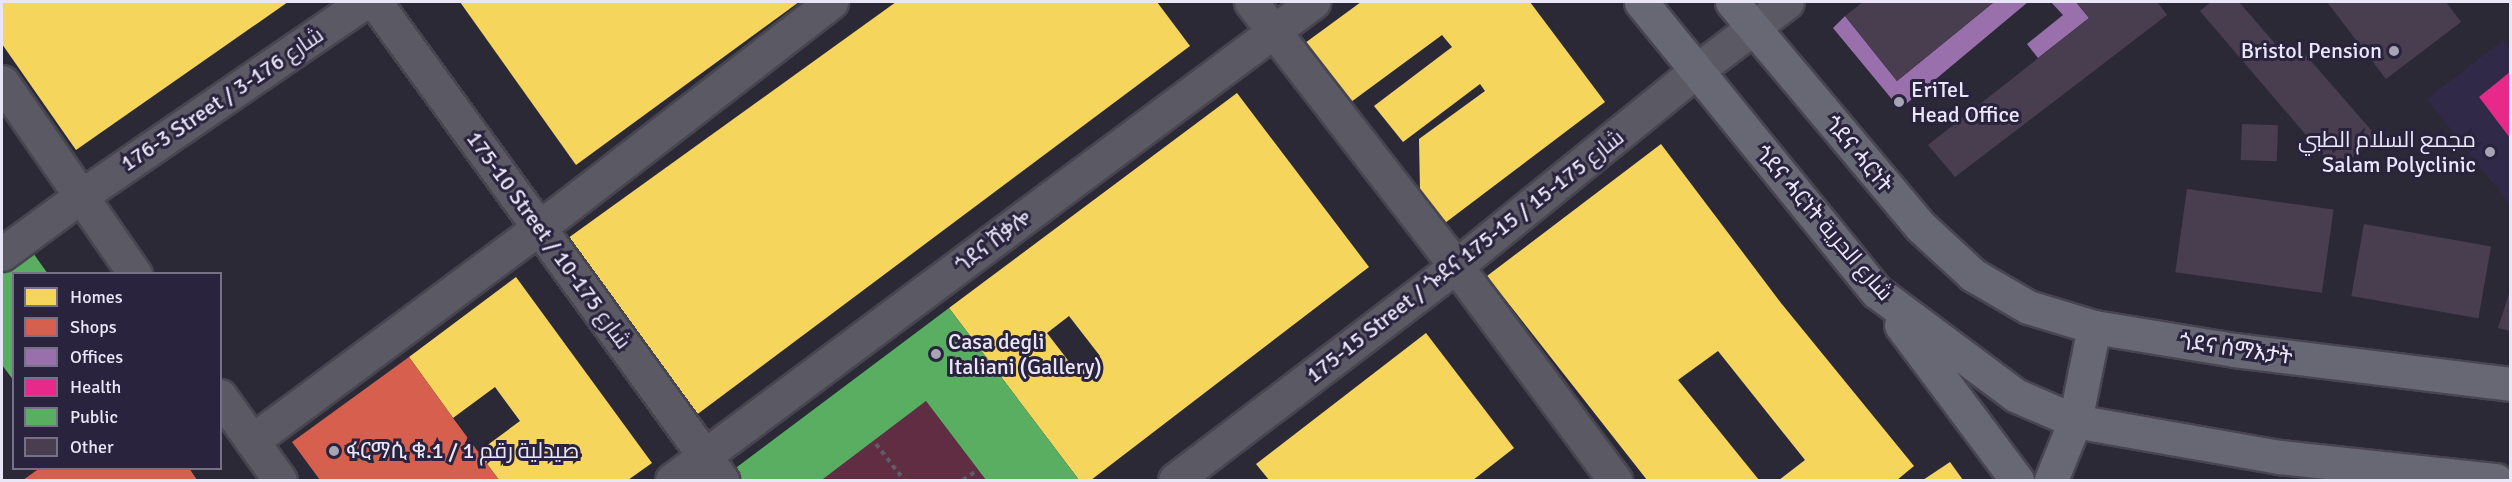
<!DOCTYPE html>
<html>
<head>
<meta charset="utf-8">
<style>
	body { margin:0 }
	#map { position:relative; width:2512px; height:482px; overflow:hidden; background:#2c2937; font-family:Signika,Cairo,"Noto Sans Ethiopic",sans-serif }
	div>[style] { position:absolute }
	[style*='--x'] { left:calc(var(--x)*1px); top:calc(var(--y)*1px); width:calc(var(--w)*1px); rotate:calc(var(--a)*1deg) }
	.built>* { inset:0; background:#302947 }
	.green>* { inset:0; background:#602d43 }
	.homes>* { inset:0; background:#f6d55c }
	.shops>* { inset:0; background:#d6604d }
	.offices>* { inset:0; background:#9970ab }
	.health>* { inset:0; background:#e7298a }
	.public>* { inset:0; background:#5aae61 }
	.building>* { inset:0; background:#493e50; transform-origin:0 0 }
	.path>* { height:4px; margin-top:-2px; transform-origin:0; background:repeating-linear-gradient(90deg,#5f5d67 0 4.5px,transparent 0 9px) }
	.roads { filter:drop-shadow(2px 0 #484551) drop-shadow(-2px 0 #484551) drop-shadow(0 2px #484551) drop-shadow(0 -2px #484551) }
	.minor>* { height:33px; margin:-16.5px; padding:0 16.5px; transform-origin:16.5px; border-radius:16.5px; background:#5b5964 }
	.secondary>* { height:33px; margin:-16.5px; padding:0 16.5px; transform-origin:16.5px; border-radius:16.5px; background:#5b5964 }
	.primary>* { height:33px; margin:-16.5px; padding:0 16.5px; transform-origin:16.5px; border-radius:16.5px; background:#686874 }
	.dots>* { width:16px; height:16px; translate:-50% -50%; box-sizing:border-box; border:3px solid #29233d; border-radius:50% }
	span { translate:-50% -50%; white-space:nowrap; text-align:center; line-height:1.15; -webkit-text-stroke:6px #29233d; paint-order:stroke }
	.poi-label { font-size:22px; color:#e9e6f7 }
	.right { translate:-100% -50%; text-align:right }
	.left { translate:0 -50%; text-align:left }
	.street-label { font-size:22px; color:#e9e6f7 }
	.frame { position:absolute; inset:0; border:3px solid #e9e6f7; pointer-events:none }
	.legend { position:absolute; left:12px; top:272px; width:210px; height:198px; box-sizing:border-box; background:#29233d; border:2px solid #767187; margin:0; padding:8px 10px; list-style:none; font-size:18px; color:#e9e6f7 }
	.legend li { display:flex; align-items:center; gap:12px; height:30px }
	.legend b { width:30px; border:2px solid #767187 }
</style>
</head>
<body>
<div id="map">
	<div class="built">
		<i style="clip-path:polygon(2503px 40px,2510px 50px,2510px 205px,2427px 99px)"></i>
	</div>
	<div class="green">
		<i style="clip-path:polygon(926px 401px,986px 480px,824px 480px,823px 479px)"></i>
	</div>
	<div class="homes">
		<i style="clip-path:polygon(2px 2px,288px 2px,76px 150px,2px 44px)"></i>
		<i style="clip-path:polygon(460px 2px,799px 2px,576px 165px)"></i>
		<i style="clip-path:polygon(896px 2px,1157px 2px,1190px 46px,695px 416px,564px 241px)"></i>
		<i style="clip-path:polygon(1361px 2px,1530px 2px,1605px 102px,1445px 223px,1420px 191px,1419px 139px,1485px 91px,1480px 84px,1403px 142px,1374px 106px,1452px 47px,1442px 35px,1351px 102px,1305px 43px)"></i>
		<i style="clip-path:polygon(evenodd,1237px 93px,1369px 267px,1091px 480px,1079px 480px,949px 308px,1237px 93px,1069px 316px,1100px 356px,1077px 372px,1047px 333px,1069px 316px)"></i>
		<i style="clip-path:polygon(1661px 144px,1781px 303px,1914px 466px,1897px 480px,1779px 480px,1805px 460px,1718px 351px,1678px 380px,1759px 480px,1647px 480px,1487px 276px)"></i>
		<i style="clip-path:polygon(516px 277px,652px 463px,628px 480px,499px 480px,478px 452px,520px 421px,495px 387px,453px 418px,409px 357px)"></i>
		<i style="clip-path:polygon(1426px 333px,1514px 448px,1473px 480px,1269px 480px,1256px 464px)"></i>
		<i style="clip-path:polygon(1950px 462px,1963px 480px,1923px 480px)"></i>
	</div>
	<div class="shops">
		<i style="clip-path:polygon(409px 357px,453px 418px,499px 480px,320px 480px,292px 442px)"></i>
		<i style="clip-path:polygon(40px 468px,189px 468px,197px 480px,23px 480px)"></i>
	</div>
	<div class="offices">
		<i style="clip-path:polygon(1994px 2px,2028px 2px,1900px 109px,1833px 28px,1845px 16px,1897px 81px)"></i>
		<i style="clip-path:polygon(2051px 2px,2076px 2px,2089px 18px,2038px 58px,2027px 44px,2063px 15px)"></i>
	</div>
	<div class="health">
		<i style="clip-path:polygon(2510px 72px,2510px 138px,2479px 97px)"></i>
	</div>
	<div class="public">
		<i style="clip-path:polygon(31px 250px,48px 274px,14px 274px,14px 381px,2px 365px,2px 272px)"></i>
		<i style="clip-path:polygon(949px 308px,1079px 480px,986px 480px,926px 401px,823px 479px,824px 480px,729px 480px,725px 476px)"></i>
	</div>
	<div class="building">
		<i style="clip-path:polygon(1863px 2px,1994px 2px,1897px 81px,1845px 16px)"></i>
		<i style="clip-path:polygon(2076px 2px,2157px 2px,2167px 15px,1955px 177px,1928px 145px,2089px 18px)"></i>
		<i style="clip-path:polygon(2211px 2px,2239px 2px,2291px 62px,2304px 53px,2378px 138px,2336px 170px,2200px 11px)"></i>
		<i style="clip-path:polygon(2327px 2px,2446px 2px,2461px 22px,2386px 79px)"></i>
		<i style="left:2242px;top:124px;width:36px;height:36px;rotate:2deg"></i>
		<i style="left:2187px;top:189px;width:148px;height:84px;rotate:8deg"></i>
		<i style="left:2364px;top:224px;width:129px;height:73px;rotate:10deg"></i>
		<i style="clip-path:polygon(2510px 291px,2510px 331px,2498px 328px)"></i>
	</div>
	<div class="path">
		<i style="--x:876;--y:444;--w:46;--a:52.1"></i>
		<i style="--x:963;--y:480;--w:14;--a:-34"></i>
	</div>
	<div class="roads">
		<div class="minor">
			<i style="--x:375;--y:2;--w:591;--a:54.02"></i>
			<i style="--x:1251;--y:2;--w:334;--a:52.2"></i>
			<i style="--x:1456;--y:266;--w:267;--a:53.4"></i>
			<i style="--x:2;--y:254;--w:98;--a:-36.3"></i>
			<i style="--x:81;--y:196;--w:343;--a:-34.4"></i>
			<i style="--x:252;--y:441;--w:359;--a:-36.6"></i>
			<i style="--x:540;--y:227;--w:368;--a:-37.7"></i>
			<i style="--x:672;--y:480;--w:800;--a:-36.71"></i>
			<i style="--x:1175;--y:480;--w:353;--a:-37.3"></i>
			<i style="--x:1456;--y:266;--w:309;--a:-39.1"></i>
			<i style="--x:1696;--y:71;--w:114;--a:-37.2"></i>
		</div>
		<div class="secondary">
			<i style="--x:2;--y:82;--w:234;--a:55.3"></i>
			<i style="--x:220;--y:396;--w:103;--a:54.5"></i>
		</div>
		<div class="primary">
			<i style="--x:1641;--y:2;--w:374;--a:50.9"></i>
			<i style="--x:1877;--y:292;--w:172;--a:36.7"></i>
			<i style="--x:2015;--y:395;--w:65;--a:23.4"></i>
			<i style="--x:2075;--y:421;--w:208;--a:10"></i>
			<i style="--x:2280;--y:457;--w:217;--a:6.1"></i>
			<i style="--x:1732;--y:2;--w:294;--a:50"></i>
			<i style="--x:1921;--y:227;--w:71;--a:42.7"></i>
			<i style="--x:1973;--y:275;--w:64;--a:30.2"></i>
			<i style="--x:2028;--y:307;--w:69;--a:16.9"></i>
			<i style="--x:2094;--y:327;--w:142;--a:9.3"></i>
			<i style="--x:2234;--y:350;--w:278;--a:7"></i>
			<i style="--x:1901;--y:325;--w:194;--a:53.2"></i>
			<i style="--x:2051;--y:480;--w:64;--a:-67.9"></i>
			<i style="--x:2075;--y:421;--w:96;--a:-78.6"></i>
		</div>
	</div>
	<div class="dots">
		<i style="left:2394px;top:51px;background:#a7a4b4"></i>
		<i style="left:1899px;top:102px;background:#a7a4b4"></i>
		<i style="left:2490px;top:152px;background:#a7a4b4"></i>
		<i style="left:936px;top:354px;background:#a7a4b4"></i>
		<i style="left:334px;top:451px;background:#a7a4b4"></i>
	</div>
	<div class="poi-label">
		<span class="right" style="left:2382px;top:51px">Bristol Pension</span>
		<span class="left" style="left:1911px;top:102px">EriTeL<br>Head Office</span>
		<span class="right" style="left:2476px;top:152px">مجمع السلام الطبي<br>Salam Polyclinic</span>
		<span class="left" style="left:948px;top:354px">Casa degli<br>Italiani (Gallery)</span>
		<span class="left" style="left:346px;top:451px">ፋርማሲ ቁ.1 / صيدلية رقم 1</span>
	</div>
	<div class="street-label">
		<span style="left:222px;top:99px;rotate:-34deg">176-3 Street / شارع 176-3</span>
		<span style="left:1859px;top:154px;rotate:50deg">ጎደና ሓርነት</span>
		<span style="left:1824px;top:223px;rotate:49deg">ጎደና ሓርነት شارع الحرية</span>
		<span style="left:549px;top:240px;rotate:54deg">175-10 Street / شارع 175-10</span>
		<span style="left:993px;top:241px;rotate:-37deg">ጎደና ሸቃሎ</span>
		<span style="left:1465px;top:256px;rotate:-38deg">175-15 Street / ጐደና 175-15 / شارع 175-15</span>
		<span style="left:2236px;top:349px;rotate:8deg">ጎደና ሰማእታት</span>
	</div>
	<div class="frame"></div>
	<ul class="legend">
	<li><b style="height:16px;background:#f6d55c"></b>Homes</li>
	<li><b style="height:16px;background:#d6604d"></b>Shops</li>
	<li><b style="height:16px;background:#9970ab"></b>Offices</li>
	<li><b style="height:16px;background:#e7298a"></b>Health</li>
	<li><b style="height:16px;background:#5aae61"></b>Public</li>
	<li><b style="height:16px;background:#493e50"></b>Other</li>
	</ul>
</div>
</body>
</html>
